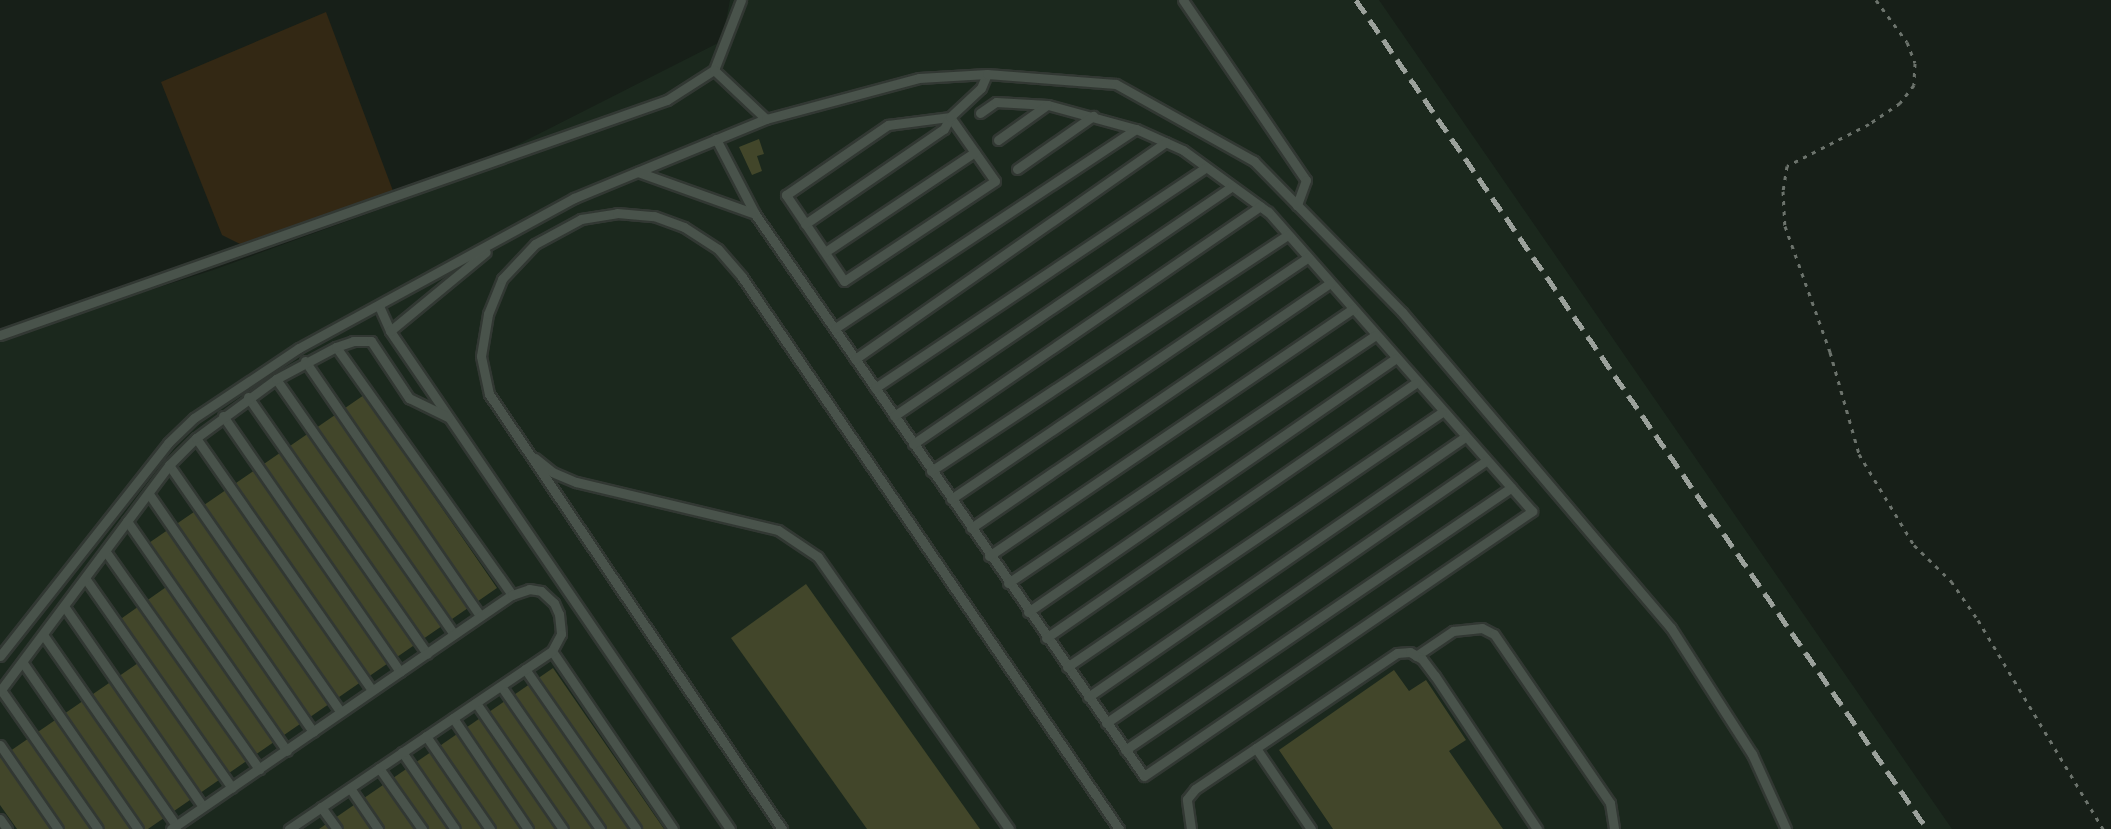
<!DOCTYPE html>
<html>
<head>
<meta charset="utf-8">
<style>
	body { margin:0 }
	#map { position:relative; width:2111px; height:829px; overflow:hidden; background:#171f18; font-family:"DejaVu Sans",sans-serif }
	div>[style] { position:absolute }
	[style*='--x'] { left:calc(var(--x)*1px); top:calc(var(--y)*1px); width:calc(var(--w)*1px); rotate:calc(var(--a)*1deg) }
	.built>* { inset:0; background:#1b281d }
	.green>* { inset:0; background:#332814 }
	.building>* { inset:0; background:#42462a }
	.path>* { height:3px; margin-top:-1.5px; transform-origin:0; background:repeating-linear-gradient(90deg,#6c736c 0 4px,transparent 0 10px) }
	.roads { filter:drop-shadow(2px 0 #323833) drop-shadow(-2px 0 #323833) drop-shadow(0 2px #323833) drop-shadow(0 -2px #323833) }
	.service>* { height:9px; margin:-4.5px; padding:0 4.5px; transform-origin:4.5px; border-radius:4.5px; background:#49534b }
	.rail>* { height:5px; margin-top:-2.5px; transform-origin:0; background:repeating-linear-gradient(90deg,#9ba19b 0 16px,transparent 0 24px) }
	span { translate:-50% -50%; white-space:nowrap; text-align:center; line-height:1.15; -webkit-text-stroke:6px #171f18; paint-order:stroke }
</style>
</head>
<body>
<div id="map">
	<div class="built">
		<i style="clip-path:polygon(730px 0,1379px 0,1952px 829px,0 829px,0 338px,213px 270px,414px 197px,722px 41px)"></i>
	</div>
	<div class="green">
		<i style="clip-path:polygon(326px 12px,393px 191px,240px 244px,222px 235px,161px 82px)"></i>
	</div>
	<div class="building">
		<i style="clip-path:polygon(759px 139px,764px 154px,757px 156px,762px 171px,752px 175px,739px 147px)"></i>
		<i style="clip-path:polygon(364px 395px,497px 588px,148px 829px,17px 829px,0 805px,0 758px,141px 661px,115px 623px,169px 585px,143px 547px)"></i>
		<i style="clip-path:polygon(806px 584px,980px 829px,867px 829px,731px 638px)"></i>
		<i style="clip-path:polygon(553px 668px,664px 829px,319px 829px)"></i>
		<i style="clip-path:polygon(1394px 670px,1409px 691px,1426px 680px,1466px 740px,1449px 751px,1503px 829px,1333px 829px,1279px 750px)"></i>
	</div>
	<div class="path">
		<i style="--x:1876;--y:0;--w:52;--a:53.6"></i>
		<i style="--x:1907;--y:42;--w:22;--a:69"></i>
		<i style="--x:1915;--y:63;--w:22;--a:93"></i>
		<i style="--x:1914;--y:85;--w:23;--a:128"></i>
		<i style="--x:1900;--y:103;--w:37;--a:146"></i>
		<i style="--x:1869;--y:124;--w:92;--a:152.9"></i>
		<i style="--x:1787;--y:166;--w:25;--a:99"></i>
		<i style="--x:1783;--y:191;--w:35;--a:87"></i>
		<i style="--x:1785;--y:226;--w:134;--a:70.3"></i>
		<i style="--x:1830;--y:352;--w:106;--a:74.1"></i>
		<i style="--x:1859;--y:454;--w:106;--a:58.9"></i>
		<i style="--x:1914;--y:545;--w:52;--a:44.2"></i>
		<i style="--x:1951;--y:581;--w:47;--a:55.3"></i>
		<i style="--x:1978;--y:620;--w:244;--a:59.1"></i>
	</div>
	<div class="roads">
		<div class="service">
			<i style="--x:1183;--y:0;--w:218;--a:55.7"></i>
			<i style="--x:1306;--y:180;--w:27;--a:110"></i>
			<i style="--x:714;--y:70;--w:75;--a:-68.9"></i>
			<i style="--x:980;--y:113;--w:19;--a:-35"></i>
			<i style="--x:996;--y:102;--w:52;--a:3.3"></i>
			<i style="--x:1048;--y:105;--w:91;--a:15.3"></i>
			<i style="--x:950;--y:117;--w:78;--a:54.9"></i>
			<i style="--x:995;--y:181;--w:181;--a:146.5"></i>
			<i style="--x:844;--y:281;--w:104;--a:-124"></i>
			<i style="--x:786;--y:195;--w:124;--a:-34.5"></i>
			<i style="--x:888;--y:125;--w:63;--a:-7.4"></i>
			<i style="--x:716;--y:139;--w:85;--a:62.5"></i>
			<i style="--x:755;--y:214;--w:683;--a:55.31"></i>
			<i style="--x:1144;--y:776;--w:470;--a:-34.3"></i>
			<i style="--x:1532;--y:511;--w:399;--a:-131.4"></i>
			<i style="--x:1268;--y:212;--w:105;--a:-143.9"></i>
			<i style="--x:1183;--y:150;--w:51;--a:-155.9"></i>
			<i style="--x:1136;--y:129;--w:361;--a:146.5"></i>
			<i style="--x:998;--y:140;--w:60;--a:-35.5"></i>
			<i style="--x:1017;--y:169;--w:93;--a:-34.9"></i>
			<i style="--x:638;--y:172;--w:124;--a:19.7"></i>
			<i style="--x:805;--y:224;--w:168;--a:-34.4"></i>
			<i style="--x:944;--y:129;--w:13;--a:-63"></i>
			<i style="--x:950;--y:117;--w:42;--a:-43.1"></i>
			<i style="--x:981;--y:88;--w:15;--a:-67"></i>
			<i style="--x:825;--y:252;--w:180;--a:-33.7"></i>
			<i style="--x:379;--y:306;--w:27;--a:66"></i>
			<i style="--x:390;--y:331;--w:603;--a:55.68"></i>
			<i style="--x:390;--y:331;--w:124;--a:-39.5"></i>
			<i style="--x:0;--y:335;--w:707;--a:-19.41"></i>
			<i style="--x:667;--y:100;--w:56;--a:-32.6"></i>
			<i style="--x:714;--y:70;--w:71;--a:43.3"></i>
			<i style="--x:336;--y:347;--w:304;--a:54.6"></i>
			<i style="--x:855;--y:359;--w:379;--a:-34.9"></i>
			<i style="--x:305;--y:361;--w:309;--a:55.5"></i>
			<i style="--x:276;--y:379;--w:311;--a:55.1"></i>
			<i style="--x:875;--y:388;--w:398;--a:-33.7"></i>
			<i style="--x:248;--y:397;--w:313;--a:55.1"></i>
			<i style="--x:223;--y:416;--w:311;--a:55.3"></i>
			<i style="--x:894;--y:416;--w:409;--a:-34.2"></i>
			<i style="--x:196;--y:438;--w:307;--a:55.1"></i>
			<i style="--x:913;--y:444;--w:421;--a:-34.4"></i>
			<i style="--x:535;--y:458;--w:22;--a:39"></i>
			<i style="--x:552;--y:472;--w:26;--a:23"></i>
			<i style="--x:576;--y:482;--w:208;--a:13.4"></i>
			<i style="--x:778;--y:530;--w:48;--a:34"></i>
			<i style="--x:818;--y:557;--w:332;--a:54.9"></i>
			<i style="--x:169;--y:465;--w:300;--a:55.2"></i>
			<i style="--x:931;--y:471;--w:428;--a:-33.5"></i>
			<i style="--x:149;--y:494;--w:289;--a:55.4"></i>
			<i style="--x:951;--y:499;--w:431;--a:-34.1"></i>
			<i style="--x:127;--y:521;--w:280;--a:55.2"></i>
			<i style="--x:971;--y:528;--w:435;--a:-34.3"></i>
			<i style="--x:106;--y:552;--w:266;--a:54.8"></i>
			<i style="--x:989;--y:556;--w:440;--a:-34.2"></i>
			<i style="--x:85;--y:578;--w:256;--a:55"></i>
			<i style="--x:1008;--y:583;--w:443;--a:-34"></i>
			<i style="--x:64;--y:606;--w:244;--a:55.3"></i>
			<i style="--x:1028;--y:612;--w:446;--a:-34.6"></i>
			<i style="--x:44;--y:636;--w:231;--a:55.1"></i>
			<i style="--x:1046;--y:638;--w:449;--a:-34.6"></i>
			<i style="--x:552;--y:651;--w:215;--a:55.8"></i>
			<i style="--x:0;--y:656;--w:271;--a:-51.7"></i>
			<i style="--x:168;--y:443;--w:36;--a:-44"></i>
			<i style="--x:194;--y:418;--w:126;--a:-33.7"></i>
			<i style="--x:299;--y:348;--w:313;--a:-28.6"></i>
			<i style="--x:574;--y:198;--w:208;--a:-22.4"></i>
			<i style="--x:766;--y:119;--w:158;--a:-15"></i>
			<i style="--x:919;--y:78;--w:68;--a:-3.4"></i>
			<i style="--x:987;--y:74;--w:129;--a:4.4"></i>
			<i style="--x:1116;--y:84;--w:158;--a:29.2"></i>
			<i style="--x:1254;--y:161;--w:211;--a:45.6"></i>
			<i style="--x:1402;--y:312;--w:415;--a:49.6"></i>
			<i style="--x:1671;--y:628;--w:150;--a:57.3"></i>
			<i style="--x:1752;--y:754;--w:82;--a:65.6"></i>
			<i style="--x:1416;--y:656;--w:45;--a:-34"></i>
			<i style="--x:1453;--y:631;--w:29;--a:-6"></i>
			<i style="--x:1482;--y:628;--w:13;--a:27"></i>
			<i style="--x:1494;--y:634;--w:205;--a:55.5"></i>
			<i style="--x:1610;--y:803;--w:26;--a:81"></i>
			<i style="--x:23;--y:663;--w:202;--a:55.3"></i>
			<i style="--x:1067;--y:667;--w:453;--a:-34.2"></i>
			<i style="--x:525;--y:669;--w:195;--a:55.2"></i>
			<i style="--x:501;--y:686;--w:174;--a:55.3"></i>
			<i style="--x:1;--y:690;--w:169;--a:55.1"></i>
			<i style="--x:0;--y:691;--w:282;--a:-53.2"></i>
			<i style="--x:169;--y:465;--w:38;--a:-45"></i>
			<i style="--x:196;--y:438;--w:99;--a:-36.4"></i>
			<i style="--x:276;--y:379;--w:68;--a:-28.1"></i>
			<i style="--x:336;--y:347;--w:18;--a:-19"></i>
			<i style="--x:353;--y:341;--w:18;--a:0"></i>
			<i style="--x:371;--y:341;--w:69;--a:56.3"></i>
			<i style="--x:409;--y:398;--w:43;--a:26"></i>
			<i style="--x:1088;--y:697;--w:458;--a:-34.6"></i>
			<i style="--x:476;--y:703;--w:153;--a:55.4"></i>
			<i style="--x:453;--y:718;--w:134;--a:56"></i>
			<i style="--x:1106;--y:723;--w:462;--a:-34.6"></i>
			<i style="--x:426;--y:736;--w:113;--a:55.5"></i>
			<i style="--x:0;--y:745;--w:102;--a:55.4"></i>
			<i style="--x:1125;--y:750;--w:467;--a:-34.2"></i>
			<i style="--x:402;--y:752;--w:93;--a:55.5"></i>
			<i style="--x:379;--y:768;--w:75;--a:54.8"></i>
			<i style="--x:350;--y:788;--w:50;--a:55.7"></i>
			<i style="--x:321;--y:807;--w:27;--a:54"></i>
			<i style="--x:0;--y:819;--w:12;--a:55"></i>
			<i style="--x:171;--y:829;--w:414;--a:-34.5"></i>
			<i style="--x:512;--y:595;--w:18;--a:-19"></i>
			<i style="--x:529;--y:589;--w:12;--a:9"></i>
			<i style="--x:541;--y:591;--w:18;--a:43"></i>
			<i style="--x:554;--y:603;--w:12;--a:66"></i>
			<i style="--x:559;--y:614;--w:20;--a:84"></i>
			<i style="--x:561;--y:634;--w:19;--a:118"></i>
			<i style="--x:552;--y:651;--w:318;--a:145.9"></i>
			<i style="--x:782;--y:829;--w:524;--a:-123.96"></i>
			<i style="--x:489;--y:394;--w:39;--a:-102"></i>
			<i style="--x:481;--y:356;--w:43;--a:-80.5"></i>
			<i style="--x:488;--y:314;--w:38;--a:-68"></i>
			<i style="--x:502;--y:279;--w:48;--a:-46.7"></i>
			<i style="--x:535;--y:244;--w:52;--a:-28.5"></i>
			<i style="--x:581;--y:219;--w:36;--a:-9"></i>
			<i style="--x:617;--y:213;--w:37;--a:5"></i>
			<i style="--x:654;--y:216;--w:32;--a:20"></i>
			<i style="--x:684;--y:227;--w:40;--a:32.9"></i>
			<i style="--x:718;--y:249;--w:37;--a:49"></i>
			<i style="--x:742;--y:277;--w:668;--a:55.67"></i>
			<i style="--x:1191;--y:829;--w:30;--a:-98"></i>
			<i style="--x:1187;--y:799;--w:13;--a:-51"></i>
			<i style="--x:1195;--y:789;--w:73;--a:-33.9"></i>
			<i style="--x:1311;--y:829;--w:98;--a:-124.2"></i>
			<i style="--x:1256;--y:748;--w:170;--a:-34"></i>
			<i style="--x:1397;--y:653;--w:13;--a:-4"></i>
			<i style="--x:1410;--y:652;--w:14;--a:30"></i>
			<i style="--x:1422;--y:659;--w:21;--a:53"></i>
			<i style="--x:1435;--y:676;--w:184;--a:56.3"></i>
		</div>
	</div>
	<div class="rail">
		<i style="--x:1356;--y:0;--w:1007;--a:55.44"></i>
	</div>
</div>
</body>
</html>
